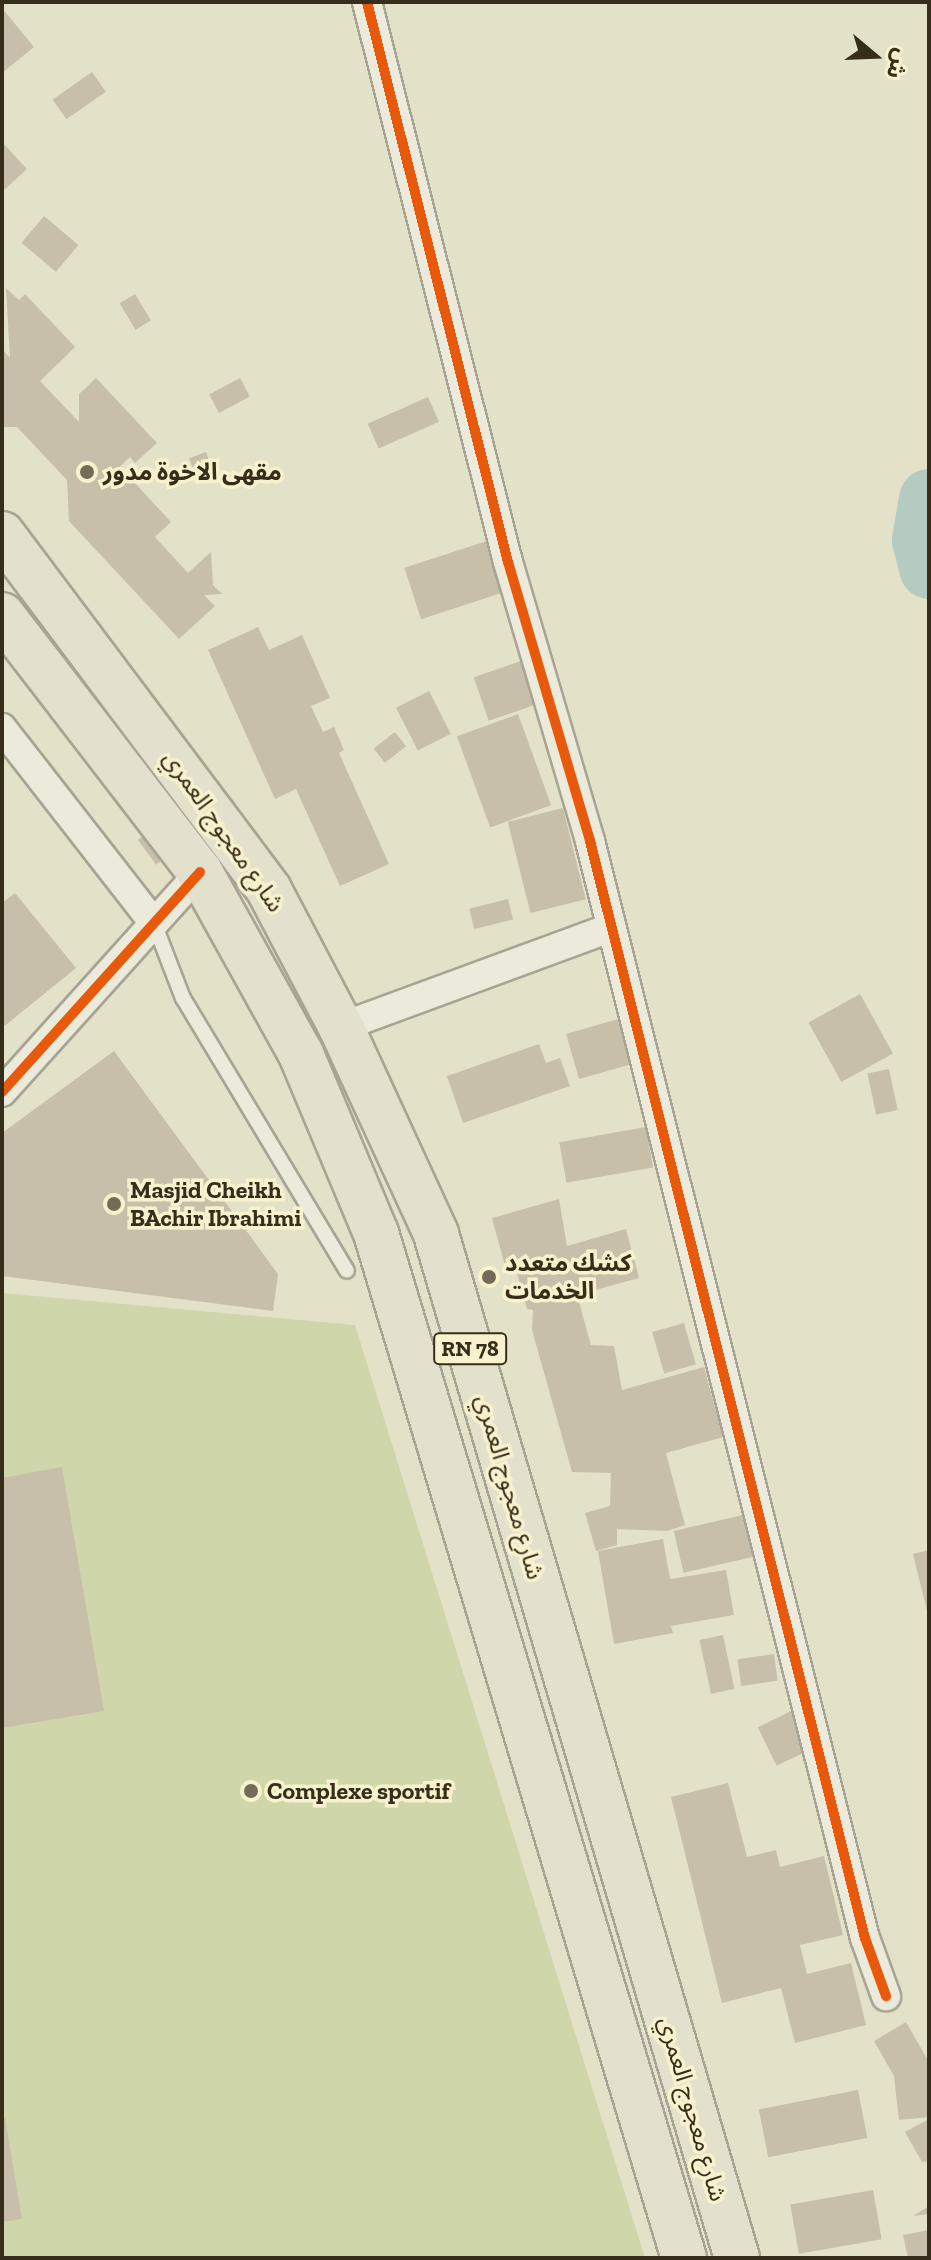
<!DOCTYPE html>
<html>
<head>
<meta charset="utf-8">
<style>
	body { margin:0 }
	#map { position:relative; width:931px; height:2260px; overflow:hidden; background:#e4e1c9; font-family:"Zilla Slab","Noto Sans Arabic",serif }
	div>[style] { position:absolute }
	[style*='--x'] { left:calc(var(--x)*1px); top:calc(var(--y)*1px); width:calc(var(--w)*1px); rotate:calc(var(--a)*1deg) }
	.green>* { inset:0; background:#cfd7aa }
	.river>* { height:60px; margin:-30px; padding:0 30px; transform-origin:30px; border-radius:30px; background:#b5cbc1 }
	.building>* { inset:0; background:#c8bfaa; transform-origin:0 0 }
	.roads { filter:drop-shadow(2px 0 #a8a493) drop-shadow(-2px 0 #a8a493) drop-shadow(0 2px #a8a493) drop-shadow(0 -2px #a8a493) }
	.service>* { height:14px; margin:-7px; padding:0 7px; transform-origin:7px; border-radius:7px; background:#ebeadb }
	.minor>* { height:28px; margin:-14px; padding:0 14px; transform-origin:14px; border-radius:14px; background:#ebeadb }
	.primary>* { height:44px; margin:-22px; padding:0 22px; transform-origin:22px; border-radius:22px; background:#e3e0cc }
	.cycleway>* { height:10px; margin:-5px; padding:0 5px; transform-origin:5px; border-radius:5px; background:#e8590c }
	.dots>* { width:22px; height:22px; translate:-50% -50%; box-sizing:border-box; border:4px solid #f7f2cd; border-radius:50% }
	span { translate:-50% -50%; white-space:nowrap; text-align:center; line-height:1.15; -webkit-text-stroke:7px #f7f2cd; paint-order:stroke }
	.shield-label span { padding:2px 6px; background:#f7f2cd; border:2px solid; border-radius:6px; -webkit-text-stroke-width:0 }
	.shield-label { font-size:22px; color:#372d1b; font-weight:700 }
	.poi-label { font-size:24px; color:#372d1b; font-weight:700 }
	.left { translate:0 -50%; text-align:left }
	.street-label { font-size:24px; color:#372d1b }
	.frame { position:absolute; inset:0; border:4px solid #372d1b; pointer-events:none }
	.north { position:absolute; left:835px; top:16px; width:80px; height:80px; -webkit-text-stroke:6px #f7f2cd; paint-order:stroke; rotate:109deg; font-size:22px; font-weight:700; line-height:32px; text-align:center; color:#372d1b }
	.north::after { content:''; display:block; margin:auto; width:28px; height:36px; background:#372d1b; clip-path:polygon(50% 0,100% 100%,50% 72%,0 100%) }
</style>
</head>
<body>
<div id="map">
	<div class="green">
		<i style="clip-path:polygon(2px 1293px,355px 1325px,645px 2258px,2px 2258px)"></i>
	</div>
	<div class="river">
		<i style="--x:929;--y:499;--w:42;--a:99.7"></i>
		<i style="--x:922;--y:540;--w:30;--a:76"></i>
	</div>
	<div class="building">
		<i style="clip-path:polygon(2px 8px,34px 47px,2px 73px)"></i>
		<i style="left:92px;top:72px;width:24px;height:48px;rotate:55deg"></i>
		<i style="clip-path:polygon(2px 142px,27px 169px,2px 192px)"></i>
		<i style="left:44px;top:216px;width:45px;height:35px;rotate:40deg"></i>
		<i style="clip-path:polygon(6px 288px,19px 300px,25px 294px,75px 347px,40px 381px,79px 422px,79px 394px,96px 378px,157px 443px,135px 463px,130px 457px,103px 483px,134px 482px,171px 522px,155px 537px,188px 573px,211px 552px,213px 585px,222px 594px,204px 595px,215px 606px,179px 639px,69px 521px,67px 480px,17px 427px,2px 427px,2px 349px,10px 358px)"></i>
		<i style="left:135px;top:294px;width:31px;height:18px;rotate:59deg"></i>
		<i style="left:240px;top:378px;width:21px;height:35px;rotate:62deg"></i>
		<i style="left:428px;top:397px;width:27px;height:66px;rotate:66deg"></i>
		<i style="left:206px;top:452px;width:23px;height:18px;rotate:70deg"></i>
		<i style="left:490px;top:540px;width:54px;height:90px;rotate:72deg"></i>
		<i style="clip-path:polygon(258px 627px,269px 650px,302px 635px,330px 698px,311px 706px,323px 732px,334px 727px,344px 750px,339px 753px,389px 864px,340px 886px,296px 789px,275px 799px,208px 650px)"></i>
		<i style="left:521px;top:661px;width:46px;height:50px;rotate:71deg"></i>
		<i style="left:429px;top:691px;width:48px;height:37px;rotate:63deg"></i>
		<i style="left:518px;top:714px;width:97px;height:65px;rotate:70deg"></i>
		<i style="left:395px;top:732px;width:18px;height:27px;rotate:52deg"></i>
		<i style="left:563px;top:808px;width:94px;height:57px;rotate:76deg"></i>
		<i style="left:154px;top:828px;width:31px;height:20px;rotate:54deg"></i>
		<i style="clip-path:polygon(15px 893px,76px 968px,2px 1028px,2px 903px)"></i>
		<i style="left:508px;top:899px;width:21px;height:40px;rotate:76deg"></i>
		<i style="left:860px;top:994px;width:68px;height:59px;rotate:61deg"></i>
		<i style="left:618px;top:1019px;width:47px;height:54px;rotate:74deg"></i>
		<i style="clip-path:polygon(539px 1044px,546px 1063px,560px 1058px,570px 1086px,463px 1123px,447px 1076px)"></i>
		<i style="clip-path:polygon(114px 1051px,278px 1274px,273px 1311px,2px 1276px,2px 1133px)"></i>
		<i style="left:889px;top:1069px;width:42px;height:22px;rotate:78deg"></i>
		<i style="left:646px;top:1127px;width:41px;height:88px;rotate:80deg"></i>
		<i style="clip-path:polygon(559px 1199px,567px 1246px,626px 1229px,639px 1278px,577px 1295px,591px 1345px,614px 1346px,622px 1390px,704px 1367px,723px 1437px,666px 1453px,685px 1525px,667px 1531px,617px 1529px,617px 1545px,596px 1551px,585px 1513px,610px 1506px,611px 1473px,572px 1472px,532px 1330px,533px 1310px,527px 1309px,515px 1266px,505px 1266px,492px 1218px)"></i>
		<i style="left:684px;top:1323px;width:43px;height:33px;rotate:74deg"></i>
		<i style="clip-path:polygon(62px 1467px,104px 1711px,2px 1728px,2px 1478px)"></i>
		<i style="left:743px;top:1515px;width:43px;height:71px;rotate:77deg"></i>
		<i style="clip-path:polygon(663px 1539px,670px 1579px,726px 1570px,734px 1615px,671px 1626px,673px 1633px,614px 1644px,598px 1551px)"></i>
		<i style="clip-path:polygon(929px 1550px,929px 1614px,928px 1615px,913px 1554px)"></i>
		<i style="left:723px;top:1635px;width:55px;height:24px;rotate:78deg"></i>
		<i style="left:774px;top:1654px;width:27px;height:37px;rotate:82deg"></i>
		<i style="left:791px;top:1711px;width:43px;height:37px;rotate:64deg"></i>
		<i style="clip-path:polygon(728px 1783px,747px 1857px,776px 1850px,780px 1867px,824px 1856px,843px 1935px,800px 1945px,807px 1974px,851px 1963px,866px 2025px,795px 2043px,781px 1988px,722px 2003px,671px 1797px)"></i>
		<i style="clip-path:polygon(906px 2022px,929px 2062px,929px 2117px,899px 2120px,894px 2076px,874px 2041px)"></i>
		<i style="left:858px;top:2090px;width:49px;height:101px;rotate:79deg"></i>
		<i style="clip-path:polygon(5px 2117px,22px 2219px,2px 2222px,2px 2118px)"></i>
		<i style="clip-path:polygon(929px 2119px,929px 2161px,922px 2162px,905px 2132px)"></i>
		<i style="left:873px;top:2190px;width:50px;height:84px;rotate:80deg"></i>
		<i style="clip-path:polygon(929px 2206px,929px 2214px,913px 2216px)"></i>
		<i style="clip-path:polygon(929px 2230px,929px 2258px,908px 2258px,903px 2235px)"></i>
	</div>
	<div class="roads">
		<div class="service">
			<i style="--x:154;--y:923;--w:80;--a:68.9"></i>
			<i style="--x:183;--y:998;--w:318;--a:59"></i>
		</div>
		<div class="minor">
			<i style="--x:367;--y:2;--w:577;--a:75.87"></i>
			<i style="--x:508;--y:562;--w:291;--a:73.6"></i>
			<i style="--x:590;--y:841;--w:1131;--a:75.93"></i>
			<i style="--x:865;--y:1938;--w:62;--a:70.1"></i>
			<i style="--x:2;--y:728;--w:247;--a:52.1"></i>
			<i style="--x:341;--y:1027;--w:287;--a:-20.2"></i>
			<i style="--x:2;--y:1092;--w:296;--a:-48"></i>
		</div>
		<div class="primary">
			<i style="--x:2;--y:534;--w:445;--a:53.1"></i>
			<i style="--x:269;--y:890;--w:155;--a:62.3"></i>
			<i style="--x:341;--y:1027;--w:228;--a:65.3"></i>
			<i style="--x:436;--y:1234;--w:1067;--a:73.62"></i>
			<i style="--x:2;--y:615;--w:324;--a:52.4"></i>
			<i style="--x:200;--y:872;--w:208;--a:61"></i>
			<i style="--x:301;--y:1054;--w:194;--a:67.3"></i>
			<i style="--x:376;--y:1233;--w:1070;--a:73.28"></i>
		</div>
	</div>
	<div class="cycleway">
		<i style="--x:367;--y:2;--w:577;--a:75.87"></i>
		<i style="--x:508;--y:562;--w:291;--a:73.6"></i>
		<i style="--x:590;--y:841;--w:1131;--a:75.93"></i>
		<i style="--x:865;--y:1938;--w:62;--a:70.1"></i>
		<i style="--x:2;--y:1092;--w:296;--a:-48"></i>
	</div>
	<div class="dots">
		<i style="left:87px;top:472px;background:#746c58"></i>
		<i style="left:114px;top:1204px;background:#746c58"></i>
		<i style="left:489px;top:1277px;background:#746c58"></i>
		<i style="left:251px;top:1791px;background:#746c58"></i>
	</div>
	<div class="shield-label">
		<span style="left:470px;top:1349px">RN 78</span>
	</div>
	<div class="poi-label">
		<span class="left" style="left:103px;top:472px">مقهى الاخوة مدور</span>
		<span class="left" style="left:130px;top:1204px">Masjid Cheikh<br>BAchir Ibrahimi</span>
		<span class="left" style="left:505px;top:1277px">كشك متعدد<br>الخدمات</span>
		<span class="left" style="left:267px;top:1791px">Complexe sportif</span>
	</div>
	<div class="street-label">
		<span style="left:224px;top:831px;rotate:55deg">شارع معجوج العمري</span>
		<span style="left:510px;top:1487px;rotate:74deg">شارع معجوج العمري</span>
		<span style="left:693px;top:2109px;rotate:74deg">شارع معجوج العمري</span>
	</div>
	<div class="frame"></div>
	<div class="north">ش</div>
</div>
</body>
</html>
